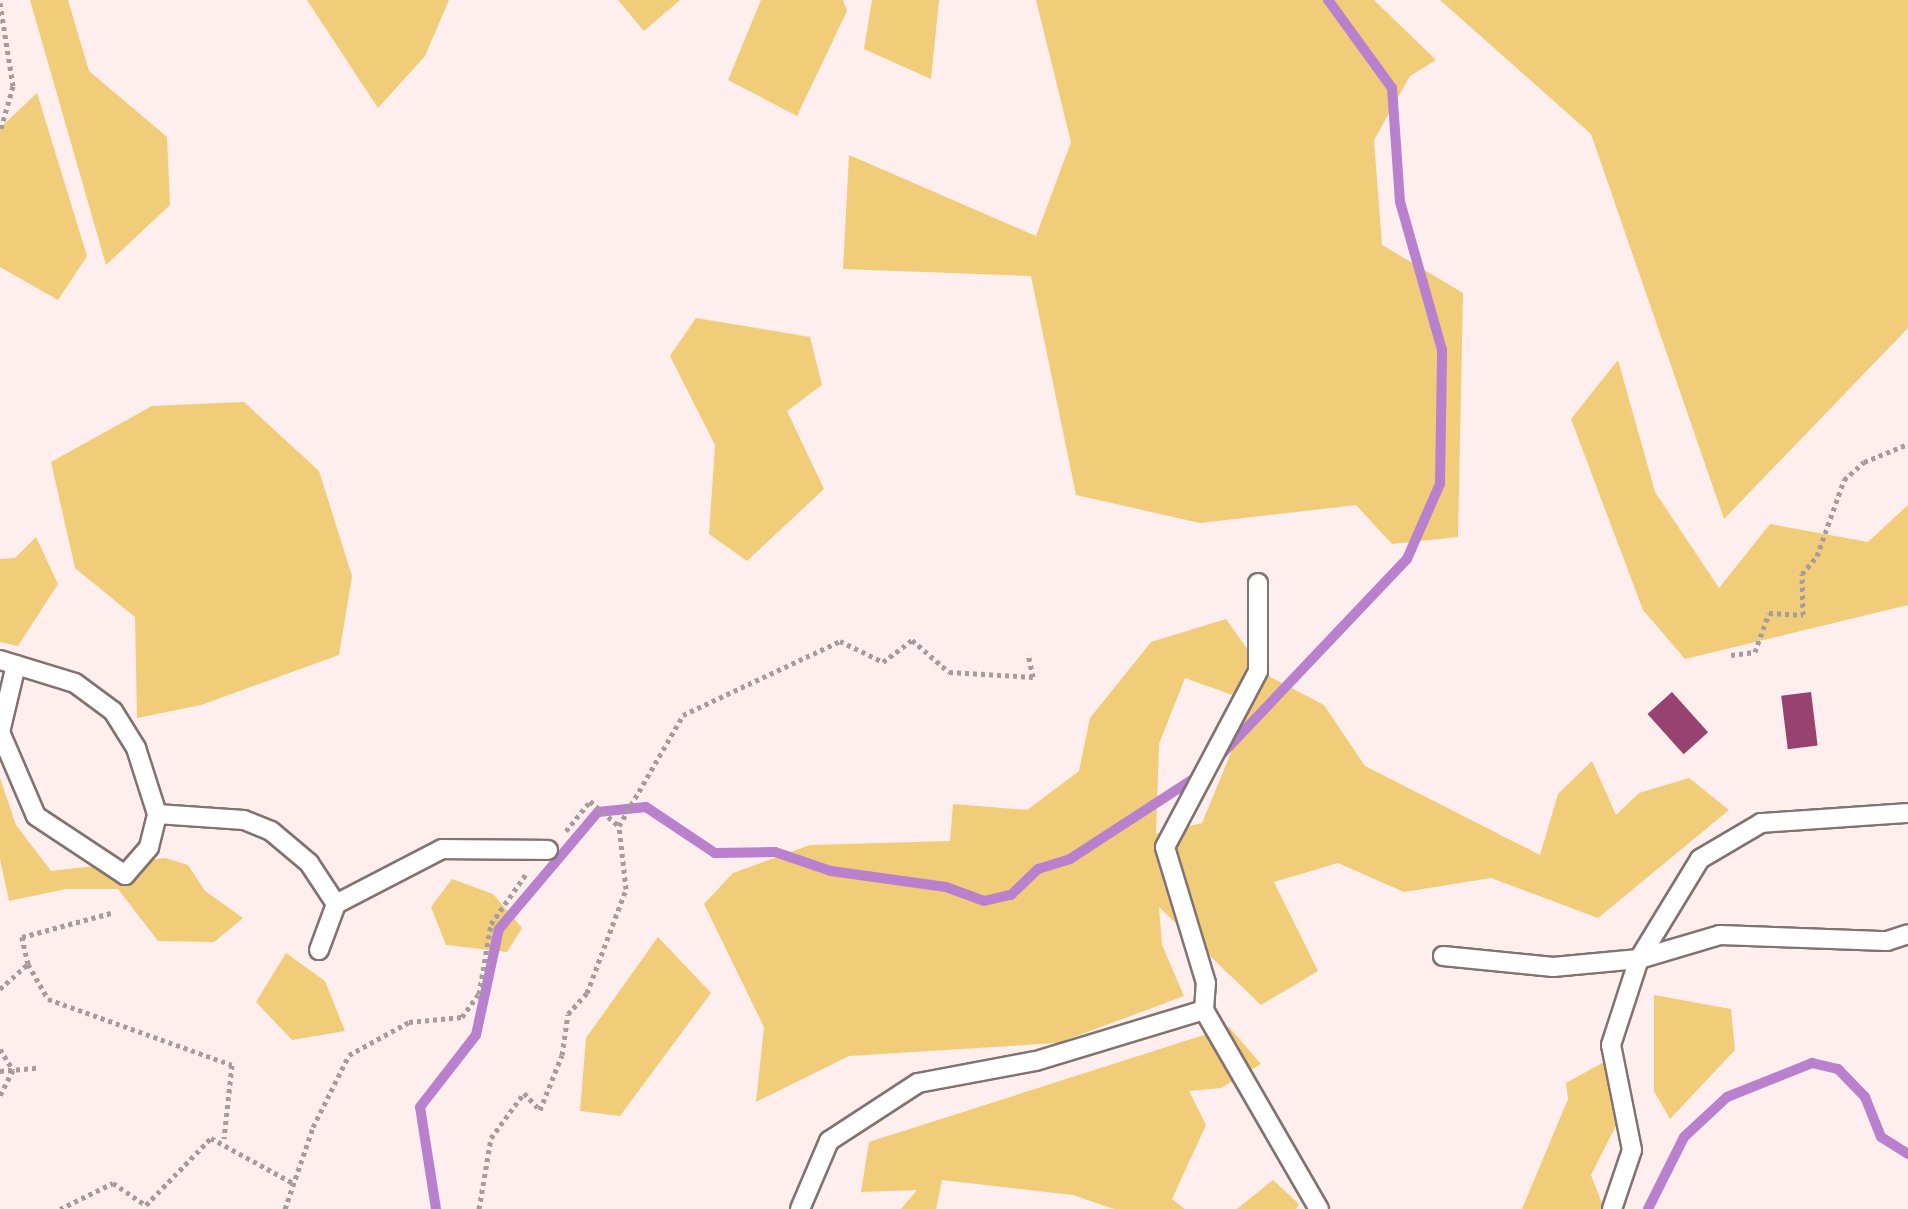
<!DOCTYPE html>
<html>
<head>
<meta charset="utf-8">
<style>
	body { margin:0 }
	#map { position:relative; width:1908px; height:1209px; overflow:hidden; background:#feeeed; font-family:"Nunito Sans",sans-serif }
	div>[style] { position:absolute }
	[style*='--x'] { left:calc(var(--x)*1px); top:calc(var(--y)*1px); width:calc(var(--w)*1px); rotate:calc(var(--a)*1deg) }
	.green>* { inset:0; background:#f1cd7a }
	.stream>* { height:10px; margin:-5px; padding:0 5px; transform-origin:5px; border-radius:5px; background:#b980cd }
	.building>* { inset:0; background:#974270; transform-origin:0 0 }
	.path>* { height:5px; margin-top:-2.5px; transform-origin:0; background:repeating-linear-gradient(90deg,#a79b9b 0 4px,transparent 0 8px) }
	.roads { filter:drop-shadow(2px 0 #817372) drop-shadow(-2px 0 #817372) drop-shadow(0 2px #817372) drop-shadow(0 -2px #817372) }
	.service>* { height:18px; margin:-9px; padding:0 9px; transform-origin:9px; border-radius:9px; background:#fff }
	span { translate:-50% -50%; white-space:nowrap; text-align:center; line-height:1.15; -webkit-text-stroke:8px #fff; paint-order:stroke }
</style>
</head>
<body>
<div id="map">
	<div class="green">
		<i style="clip-path:polygon(30px 0,68px 0,89px 71px,167px 137px,170px 205px,106px 265px)"></i>
		<i style="clip-path:polygon(307px 0,449px 0,425px 56px,378px 108px)"></i>
		<i style="clip-path:polygon(618px 0,680px 0,644px 31px)"></i>
		<i style="clip-path:polygon(761px 0,843px 0,847px 11px,797px 116px,728px 80px)"></i>
		<i style="clip-path:polygon(872px 0,939px 0,931px 79px,864px 49px)"></i>
		<i style="clip-path:polygon(1036px 0,1374px 0,1436px 60px,1410px 76px,1374px 140px,1382px 245px,1463px 293px,1458px 537px,1392px 544px,1356px 505px,1200px 523px,1076px 495px,1031px 276px,843px 269px,849px 155px,1036px 236px,1071px 142px)"></i>
		<i style="clip-path:polygon(1440px 0,1908px 0,1908px 328px,1724px 519px,1591px 134px)"></i>
		<i style="clip-path:polygon(37px 93px,87px 256px,58px 300px,0 267px,0 128px)"></i>
		<i style="clip-path:polygon(696px 318px,810px 337px,822px 385px,787px 411px,824px 489px,747px 561px,709px 534px,715px 445px,670px 356px)"></i>
		<i style="clip-path:polygon(1618px 360px,1655px 492px,1719px 588px,1770px 524px,1868px 542px,1908px 505px,1908px 605px,1685px 659px,1643px 610px,1571px 419px)"></i>
		<i style="clip-path:polygon(244px 402px,319px 471px,352px 576px,339px 655px,201px 705px,137px 718px,135px 617px,75px 568px,51px 462px,152px 406px)"></i>
		<i style="clip-path:polygon(36px 537px,58px 584px,18px 646px,0 642px,0 559px,15px 558px)"></i>
		<i style="clip-path:polygon(evenodd,1226px 619px,1265px 674px,1324px 705px,1365px 766px,1540px 855px,1558px 794px,1592px 761px,1616px 815px,1639px 793px,1689px 778px,1729px 810px,1598px 918px,1491px 878px,1404px 892px,1338px 863px,1274px 882px,1318px 971px,1261px 1005px,1159px 907px,1162px 945px,1184px 996px,1058px 1043px,849px 1056px,756px 1102px,764px 1027px,704px 904px,733px 873px,810px 845px,950px 841px,953px 804px,1027px 810px,1079px 771px,1090px 718px,1151px 642px,1226px 619px,1185px 678px,1252px 702px,1202px 823px,1156px 834px,1159px 744px,1185px 678px)"></i>
		<i style="clip-path:polygon(0 778px,16px 825px,51px 871px,165px 858px,188px 865px,205px 891px,243px 918px,214px 942px,158px 941px,118px 889px,66px 889px,9px 901px,0 859px)"></i>
		<i style="clip-path:polygon(452px 879px,493px 894px,522px 928px,507px 952px,446px 945px,431px 907px)"></i>
		<i style="clip-path:polygon(658px 937px,711px 993px,620px 1116px,580px 1111px,586px 1038px)"></i>
		<i style="clip-path:polygon(286px 953px,325px 981px,345px 1031px,292px 1040px,256px 1002px)"></i>
		<i style="clip-path:polygon(1654px 995px,1731px 1009px,1735px 1050px,1670px 1119px,1654px 1091px)"></i>
		<i style="clip-path:polygon(1229px 1027px,1261px 1064px,1221px 1088px,1189px 1091px,1206px 1125px,1172px 1199px,1185px 1209px,1114px 1209px,1073px 1195px,942px 1180px,936px 1209px,901px 1209px,917px 1190px,861px 1192px,869px 1142px)"></i>
		<i style="clip-path:polygon(1604px 1062px,1629px 1100px,1591px 1175px,1604px 1209px,1522px 1209px,1568px 1099px,1566px 1083px)"></i>
		<i style="clip-path:polygon(1273px 1180px,1299px 1204px,1296px 1209px,1237px 1209px)"></i>
	</div>
	<div class="stream">
		<i style="--x:1219;--y:757;--w:273;--a:-46.5"></i>
		<i style="--x:1407;--y:559;--w:82;--a:-66.3"></i>
		<i style="--x:1440;--y:484;--w:134;--a:-89.1"></i>
		<i style="--x:1442;--y:350;--w:154;--a:-105.8"></i>
		<i style="--x:1400;--y:202;--w:114;--a:-94"></i>
		<i style="--x:1392;--y:88;--w:109;--a:-126"></i>
		<i style="--x:436;--y:1209;--w:103;--a:-98.9"></i>
		<i style="--x:420;--y:1107;--w:91;--a:-52.1"></i>
		<i style="--x:476;--y:1035;--w:108;--a:-77.8"></i>
		<i style="--x:499;--y:929;--w:153;--a:-49.8"></i>
		<i style="--x:598;--y:812;--w:48;--a:-5.9"></i>
		<i style="--x:646;--y:807;--w:83;--a:33.7"></i>
		<i style="--x:715;--y:853;--w:60;--a:-1"></i>
		<i style="--x:775;--y:852;--w:59;--a:18.7"></i>
		<i style="--x:831;--y:871;--w:116;--a:7.9"></i>
		<i style="--x:946;--y:887;--w:40;--a:20.2"></i>
		<i style="--x:984;--y:901;--w:28;--a:-13"></i>
		<i style="--x:1011;--y:895;--w:37;--a:-44"></i>
		<i style="--x:1038;--y:869;--w:34;--a:-17"></i>
		<i style="--x:1070;--y:859;--w:153;--a:-33"></i>
		<i style="--x:1648;--y:1209;--w:80;--a:-63.4"></i>
		<i style="--x:1684;--y:1137;--w:59;--a:-42.9"></i>
		<i style="--x:1727;--y:1097;--w:92;--a:-21.8"></i>
		<i style="--x:1812;--y:1063;--w:27;--a:13"></i>
		<i style="--x:1838;--y:1069;--w:39;--a:46"></i>
		<i style="--x:1865;--y:1097;--w:43;--a:68.2"></i>
		<i style="--x:1881;--y:1137;--w:32;--a:32"></i>
	</div>
	<div class="building">
		<i style="left:1672px;top:692px;width:54px;height:33px;rotate:48deg"></i>
		<i style="left:1811px;top:692px;width:54px;height:30px;rotate:83deg"></i>
	</div>
	<div class="path">
		<i style="--x:0;--y:3;--w:84;--a:81.1"></i>
		<i style="--x:13;--y:86;--w:48;--a:105.8"></i>
		<i style="--x:1731;--y:655;--w:24;--a:-7"></i>
		<i style="--x:1755;--y:652;--w:41;--a:-70.3"></i>
		<i style="--x:1769;--y:613;--w:34;--a:3"></i>
		<i style="--x:1803;--y:615;--w:41;--a:-91.4"></i>
		<i style="--x:1802;--y:574;--w:23;--a:-50"></i>
		<i style="--x:1817;--y:556;--w:81;--a:-70.4"></i>
		<i style="--x:1844;--y:480;--w:27;--a:-42"></i>
		<i style="--x:1864;--y:462;--w:48;--a:-22.2"></i>
		<i style="--x:566;--y:831;--w:38;--a:-51"></i>
		<i style="--x:590;--y:801;--w:38;--a:41"></i>
		<i style="--x:28;--y:964;--w:40;--a:60.3"></i>
		<i style="--x:48;--y:999;--w:195;--a:19.7"></i>
		<i style="--x:232;--y:1065;--w:74;--a:96.2"></i>
		<i style="--x:0;--y:989;--w:38;--a:-42"></i>
		<i style="--x:28;--y:964;--w:28;--a:-103"></i>
		<i style="--x:22;--y:937;--w:92;--a:-15.1"></i>
		<i style="--x:0;--y:1049;--w:25;--a:58"></i>
		<i style="--x:13;--y:1070;--w:29;--a:117"></i>
		<i style="--x:0;--y:1071;--w:37;--a:-5"></i>
		<i style="--x:60;--y:1209;--w:59;--a:-26.1"></i>
		<i style="--x:113;--y:1183;--w:40;--a:34"></i>
		<i style="--x:146;--y:1205;--w:93;--a:-45.9"></i>
		<i style="--x:211;--y:1138;--w:94;--a:28.8"></i>
		<i style="--x:285;--y:1209;--w:87;--a:-71.1"></i>
		<i style="--x:313;--y:1127;--w:80;--a:-63.4"></i>
		<i style="--x:349;--y:1055;--w:68;--a:-28.8"></i>
		<i style="--x:409;--y:1022;--w:53;--a:-5.4"></i>
		<i style="--x:462;--y:1017;--w:29;--a:-54"></i>
		<i style="--x:479;--y:994;--w:71;--a:-80.3"></i>
		<i style="--x:491;--y:924;--w:61;--a:-55"></i>
		<i style="--x:479;--y:1209;--w:72;--a:-80.4"></i>
		<i style="--x:491;--y:1138;--w:56;--a:-53.7"></i>
		<i style="--x:524;--y:1093;--w:23;--a:47"></i>
		<i style="--x:540;--y:1110;--w:59;--a:-68.2"></i>
		<i style="--x:562;--y:1055;--w:41;--a:-81.7"></i>
		<i style="--x:568;--y:1014;--w:28;--a:-48"></i>
		<i style="--x:587;--y:993;--w:111;--a:-69.4"></i>
		<i style="--x:626;--y:889;--w:63;--a:-96.3"></i>
		<i style="--x:619;--y:826;--w:128;--a:-60"></i>
		<i style="--x:683;--y:715;--w:174;--a:-25.2"></i>
		<i style="--x:840;--y:641;--w:48;--a:26"></i>
		<i style="--x:883;--y:662;--w:36;--a:-37"></i>
		<i style="--x:912;--y:640;--w:49;--a:40.9"></i>
		<i style="--x:949;--y:672;--w:84;--a:3.4"></i>
		<i style="--x:1033;--y:677;--w:24;--a:-102"></i>
	</div>
	<div class="roads">
		<div class="service">
			<i style="--x:0;--y:660;--w:78;--a:17"></i>
			<i style="--x:75;--y:683;--w:47;--a:36.4"></i>
			<i style="--x:113;--y:711;--w:44;--a:58.1"></i>
			<i style="--x:136;--y:748;--w:69;--a:72.3"></i>
			<i style="--x:157;--y:814;--w:87;--a:3.9"></i>
			<i style="--x:244;--y:820;--w:29;--a:22"></i>
			<i style="--x:271;--y:831;--w:50;--a:40.1"></i>
			<i style="--x:309;--y:863;--w:49;--a:56.6"></i>
			<i style="--x:16;--y:665;--w:69;--a:103.4"></i>
			<i style="--x:0;--y:732;--w:91;--a:66.8"></i>
			<i style="--x:36;--y:816;--w:107;--a:33.5"></i>
			<i style="--x:125;--y:875;--w:37;--a:-49"></i>
			<i style="--x:149;--y:847;--w:34;--a:-76"></i>
			<i style="--x:319;--y:950;--w:49;--a:-69.7"></i>
			<i style="--x:336;--y:904;--w:119;--a:-27.4"></i>
			<i style="--x:442;--y:849;--w:106;--a:0.5"></i>
			<i style="--x:1443;--y:956;--w:111;--a:5.7"></i>
			<i style="--x:1553;--y:967;--w:86;--a:-5.3"></i>
			<i style="--x:1639;--y:959;--w:84;--a:-16.5"></i>
			<i style="--x:1720;--y:935;--w:167;--a:2.1"></i>
			<i style="--x:1887;--y:941;--w:22;--a:-18"></i>
			<i style="--x:1204;--y:1010;--w:230;--a:60"></i>
			<i style="--x:800;--y:1209;--w:74;--a:-66.9"></i>
			<i style="--x:829;--y:1141;--w:106;--a:-33.1"></i>
			<i style="--x:918;--y:1083;--w:120;--a:-10.6"></i>
			<i style="--x:1036;--y:1061;--w:176;--a:-16.9"></i>
			<i style="--x:1204;--y:1010;--w:27;--a:-86"></i>
			<i style="--x:1206;--y:983;--w:142;--a:-106.8"></i>
			<i style="--x:1165;--y:847;--w:199;--a:-62.1"></i>
			<i style="--x:1258;--y:671;--w:88;--a:-90"></i>
			<i style="--x:1612;--y:1209;--w:62;--a:-71.3"></i>
			<i style="--x:1632;--y:1150;--w:107;--a:-101.3"></i>
			<i style="--x:1611;--y:1045;--w:90;--a:-72"></i>
			<i style="--x:1639;--y:959;--w:117;--a:-58.6"></i>
			<i style="--x:1700;--y:859;--w:71;--a:-30.5"></i>
			<i style="--x:1761;--y:823;--w:147;--a:-3.9"></i>
		</div>
	</div>
</div>
</body>
</html>
